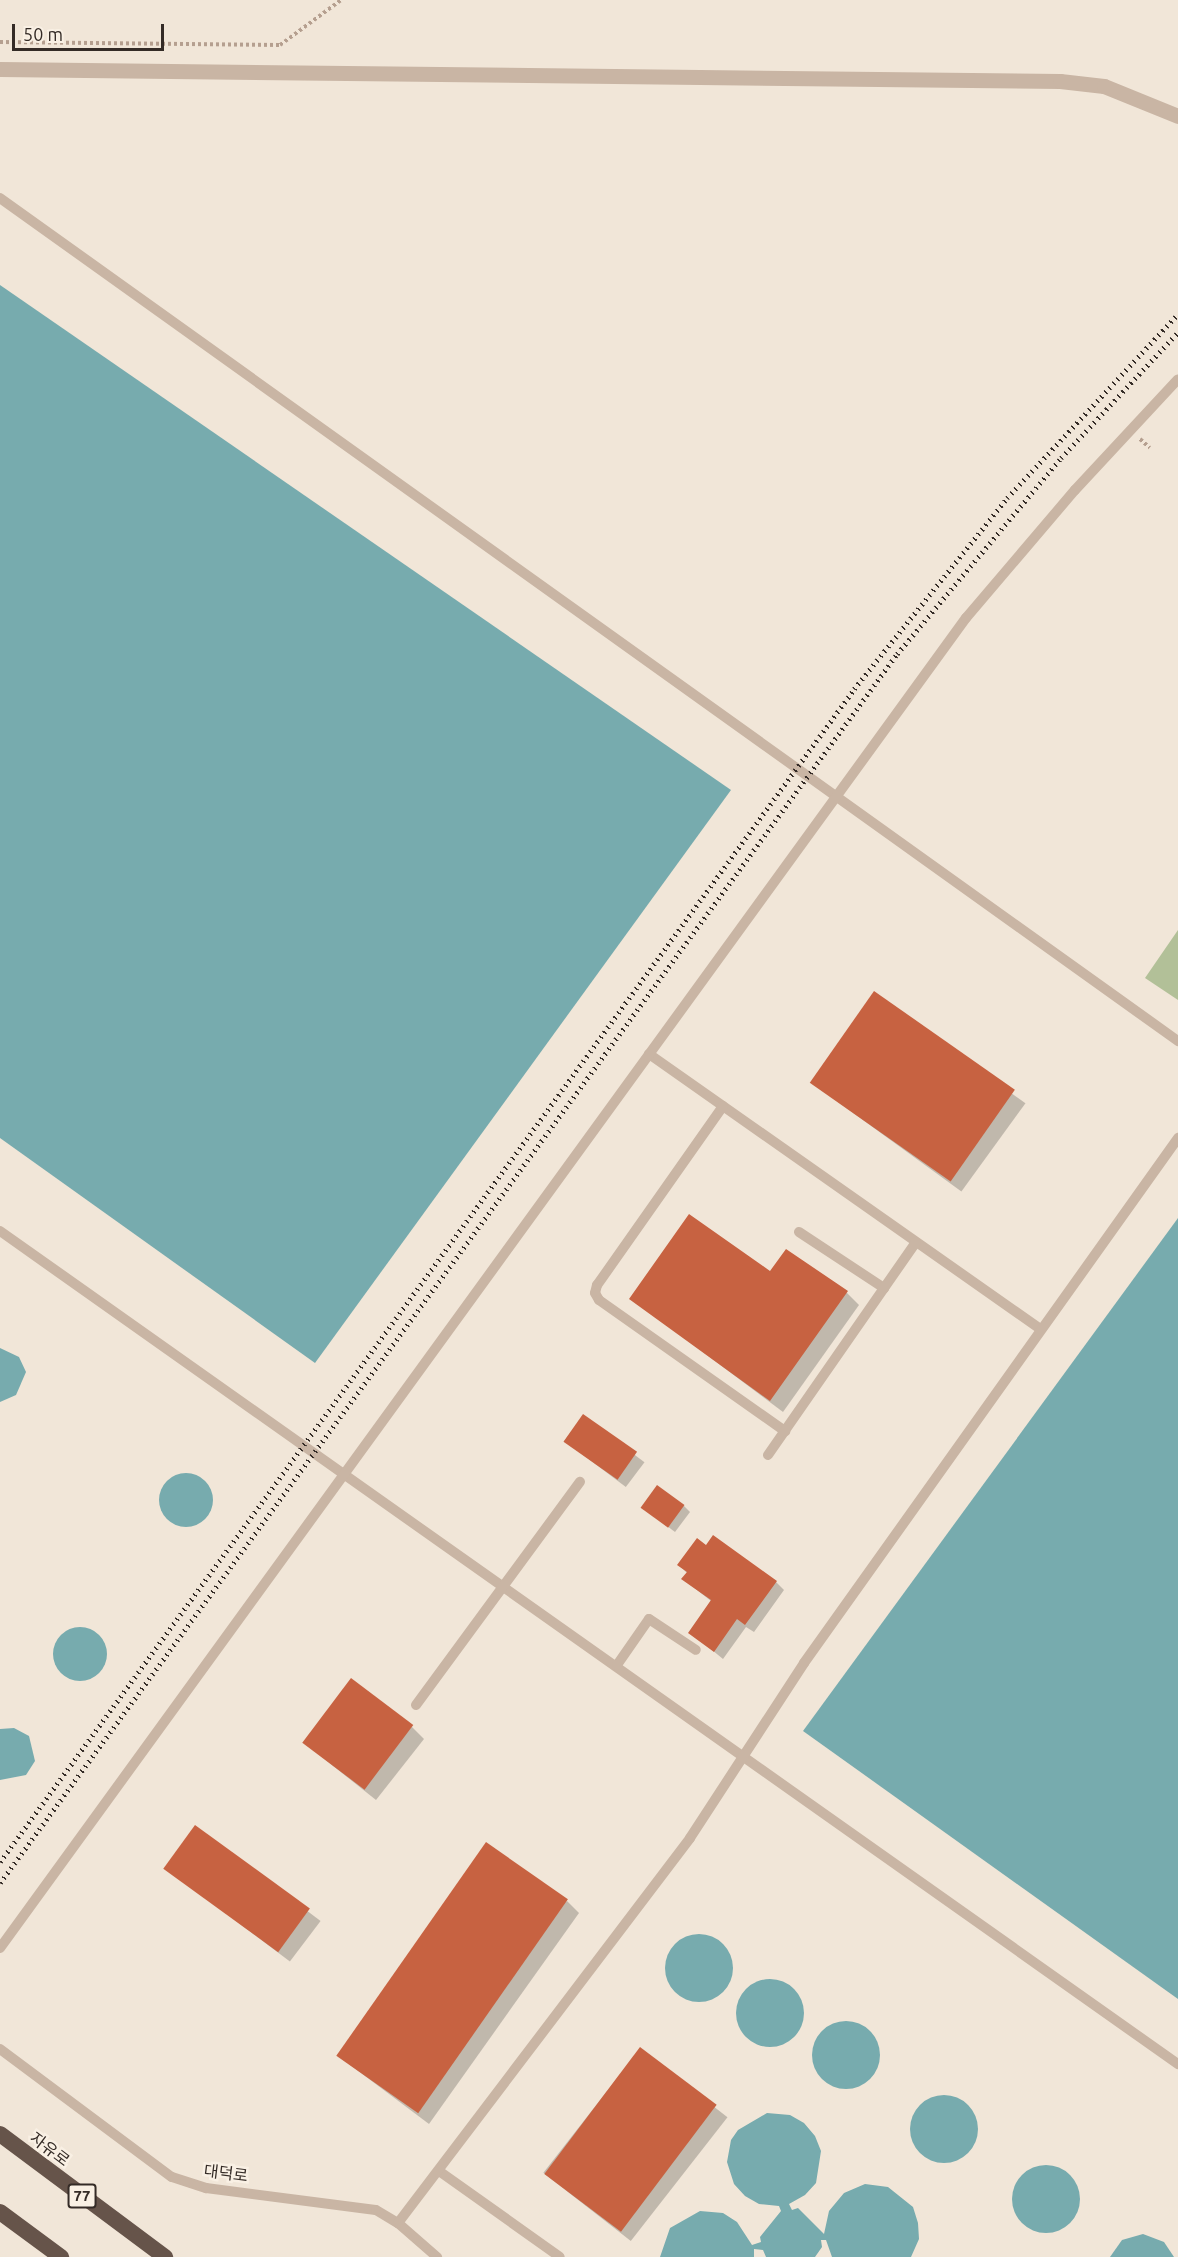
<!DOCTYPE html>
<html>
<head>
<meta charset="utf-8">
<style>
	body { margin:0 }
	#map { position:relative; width:1178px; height:2257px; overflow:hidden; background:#f1e6d8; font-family:Ubuntu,"Noto Sans KR",sans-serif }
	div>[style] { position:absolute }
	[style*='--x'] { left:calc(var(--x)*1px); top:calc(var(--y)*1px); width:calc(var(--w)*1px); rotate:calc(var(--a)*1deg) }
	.green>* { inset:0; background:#b2c098 }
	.water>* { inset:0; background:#77abae }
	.round { border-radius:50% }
	.shadow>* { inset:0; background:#0003; transform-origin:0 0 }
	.building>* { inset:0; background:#c76241; transform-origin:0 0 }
	.path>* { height:4px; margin-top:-2px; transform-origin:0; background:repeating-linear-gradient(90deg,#b59f8f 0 3px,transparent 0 6px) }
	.service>* { height:10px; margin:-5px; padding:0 5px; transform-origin:5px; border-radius:5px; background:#c9b5a4 }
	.minor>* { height:15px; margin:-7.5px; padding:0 7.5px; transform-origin:7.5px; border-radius:7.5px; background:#c9b5a4 }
	.trunk>* { height:16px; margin:-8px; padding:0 8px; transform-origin:8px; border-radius:8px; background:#66544a }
	.rail>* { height:4.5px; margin-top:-2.25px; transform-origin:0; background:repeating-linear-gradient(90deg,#342b26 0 1.5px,transparent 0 6px) }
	span { translate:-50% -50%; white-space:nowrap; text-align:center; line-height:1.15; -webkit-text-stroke:5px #f9f0e4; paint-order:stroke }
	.shield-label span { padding:2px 4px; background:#f9f0e4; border:2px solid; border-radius:4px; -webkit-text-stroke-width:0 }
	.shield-label { font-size:15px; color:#342b26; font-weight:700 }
	.street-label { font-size:16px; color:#342b26 }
	.scale { position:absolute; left:12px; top:24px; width:152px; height:27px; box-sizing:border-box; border:3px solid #342b26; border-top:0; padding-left:8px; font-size:18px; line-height:21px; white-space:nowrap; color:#342b26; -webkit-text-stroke:4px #f9f0e4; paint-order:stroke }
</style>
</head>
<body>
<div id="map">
	<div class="green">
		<i style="clip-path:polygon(1178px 930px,1178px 1000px,1145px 978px)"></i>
	</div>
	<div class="water">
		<i style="clip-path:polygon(0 285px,731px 790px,315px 1363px,0 1138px)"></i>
		<i style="clip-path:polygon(1178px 1218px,1178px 1999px,803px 1731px)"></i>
		<i style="clip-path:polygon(0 1348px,19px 1357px,26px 1372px,16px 1395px,0 1402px)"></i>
		<i class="round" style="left:159px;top:1473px;width:54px;height:54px"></i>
		<i class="round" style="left:53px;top:1627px;width:54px;height:54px"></i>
		<i style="clip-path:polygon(14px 1728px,29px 1736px,35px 1761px,26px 1775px,0 1780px,0 1729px)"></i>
		<i class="round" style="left:665px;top:1934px;width:68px;height:68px"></i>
		<i class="round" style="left:736px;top:1979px;width:68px;height:68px"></i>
		<i class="round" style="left:812px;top:2021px;width:68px;height:68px"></i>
		<i class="round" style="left:910px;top:2095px;width:68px;height:68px"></i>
		<i style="clip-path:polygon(767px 2113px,790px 2115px,804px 2123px,815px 2136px,821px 2151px,816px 2183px,805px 2195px,789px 2204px,792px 2210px,798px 2208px,824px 2234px,829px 2211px,844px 2193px,865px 2184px,888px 2187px,913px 2207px,918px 2223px,919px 2239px,911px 2257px,832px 2257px,826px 2240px,821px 2240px,822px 2247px,815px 2257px,766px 2257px,763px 2250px,754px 2249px,754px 2257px,660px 2257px,670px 2228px,700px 2211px,723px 2213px,737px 2222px,752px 2245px,761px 2242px,760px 2237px,781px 2211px,779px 2206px,759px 2204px,745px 2196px,734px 2184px,727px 2162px,731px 2140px,738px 2130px)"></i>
		<i class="round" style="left:1012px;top:2165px;width:68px;height:68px"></i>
		<i style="clip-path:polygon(1143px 2234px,1164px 2242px,1174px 2257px,1110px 2257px,1122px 2240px)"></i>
	</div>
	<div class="shadow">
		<i style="left:875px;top:994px;width:186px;height:109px;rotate:36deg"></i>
		<i style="clip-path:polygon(771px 1273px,847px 1293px,859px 1305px,783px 1412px,631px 1298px)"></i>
		<i style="left:583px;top:1416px;width:77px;height:31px;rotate:37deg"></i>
		<i style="clip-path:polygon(684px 1506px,690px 1512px,675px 1532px,643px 1508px)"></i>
		<i style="clip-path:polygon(707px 1547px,776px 1582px,784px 1590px,754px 1632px,746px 1627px,723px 1659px,690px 1632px,711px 1601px,683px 1579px,687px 1573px,679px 1565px)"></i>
		<i style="clip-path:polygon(412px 1727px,424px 1739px,376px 1800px,303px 1742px)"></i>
		<i style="left:196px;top:1827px;width:156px;height:51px;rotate:37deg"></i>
		<i style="clip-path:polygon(567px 1901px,579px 1913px,429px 2124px,337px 2055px)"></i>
		<i style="left:640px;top:2049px;width:111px;height:157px;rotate:38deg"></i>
	</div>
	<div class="building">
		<i style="left:874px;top:991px;width:172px;height:112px;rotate:35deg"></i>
		<i style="clip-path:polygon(689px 1214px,770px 1271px,786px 1249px,848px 1291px,770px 1401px,629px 1299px)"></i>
		<i style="left:583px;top:1414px;width:66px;height:34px;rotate:35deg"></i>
		<i style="left:657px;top:1485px;width:34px;height:28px;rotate:36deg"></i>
		<i style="clip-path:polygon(713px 1535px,777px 1581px,745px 1625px,737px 1619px,714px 1652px,688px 1633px,711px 1600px,681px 1579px,687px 1572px,677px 1565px,697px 1538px,706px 1545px)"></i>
		<i style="left:351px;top:1678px;width:78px;height:81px;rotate:37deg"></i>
		<i style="left:195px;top:1825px;width:142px;height:54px;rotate:36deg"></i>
		<i style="left:486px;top:1842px;width:100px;height:261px;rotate:35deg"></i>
		<i style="left:640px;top:2047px;width:96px;height:159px;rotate:37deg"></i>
	</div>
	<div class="path">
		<i style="--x:0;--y:42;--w:280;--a:0.6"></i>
		<i style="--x:280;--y:45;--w:76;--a:-36.4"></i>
		<i style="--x:1140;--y:439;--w:13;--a:42"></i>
	</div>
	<div class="service">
		<i style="--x:0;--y:198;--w:1449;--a:35.59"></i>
		<i style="--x:649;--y:1054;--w:479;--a:35.1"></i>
		<i style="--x:723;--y:1106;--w:219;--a:125.1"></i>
		<i style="--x:597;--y:1285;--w:8;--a:104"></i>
		<i style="--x:595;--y:1293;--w:8;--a:60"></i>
		<i style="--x:599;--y:1300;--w:228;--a:35.2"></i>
		<i style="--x:0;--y:1231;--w:1443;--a:35.27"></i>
		<i style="--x:799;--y:1232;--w:102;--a:33.4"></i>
		<i style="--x:768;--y:1455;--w:259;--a:-55.2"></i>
		<i style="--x:617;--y:1665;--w:56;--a:-55.2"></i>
		<i style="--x:649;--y:1619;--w:56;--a:33.4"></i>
		<i style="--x:416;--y:1705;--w:277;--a:-53.7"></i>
		<i style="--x:0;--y:1948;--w:1644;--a:-54.01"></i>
		<i style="--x:966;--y:618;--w:168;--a:-49.6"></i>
		<i style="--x:1075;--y:490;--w:151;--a:-47.1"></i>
		<i style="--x:0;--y:2049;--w:214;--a:36.7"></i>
		<i style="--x:172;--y:2177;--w:36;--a:18"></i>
		<i style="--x:206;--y:2188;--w:171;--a:7.4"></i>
		<i style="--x:376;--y:2210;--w:26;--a:31"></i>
		<i style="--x:398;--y:2223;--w:52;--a:41.1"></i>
		<i style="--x:439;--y:2171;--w:148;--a:35.4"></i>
		<i style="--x:398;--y:2223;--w:483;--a:-52.8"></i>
		<i style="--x:690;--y:1838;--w:209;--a:-56.9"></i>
		<i style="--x:804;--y:1663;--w:645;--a:-54.53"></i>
	</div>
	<div class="minor">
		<i style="--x:0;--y:69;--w:1060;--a:0.65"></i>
		<i style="--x:1060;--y:81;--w:44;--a:6.5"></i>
		<i style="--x:1104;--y:86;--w:80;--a:22.1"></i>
	</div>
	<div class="trunk">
		<i style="--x:0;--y:2134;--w:206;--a:36.7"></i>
		<i style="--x:0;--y:2212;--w:76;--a:36.4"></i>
	</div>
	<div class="rail">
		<i style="--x:0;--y:1862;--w:1451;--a:-53.94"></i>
		<i style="--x:854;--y:689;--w:245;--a:-51.3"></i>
		<i style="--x:1007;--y:498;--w:251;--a:-47.1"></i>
		<i style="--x:0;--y:1883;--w:1522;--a:-53.88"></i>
		<i style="--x:897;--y:654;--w:256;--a:-50.1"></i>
		<i style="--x:1061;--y:458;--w:172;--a:-47.1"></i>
	</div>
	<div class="shield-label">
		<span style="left:82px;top:2196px">77</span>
	</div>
	<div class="street-label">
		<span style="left:50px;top:2149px;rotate:37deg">자유로</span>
		<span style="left:226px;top:2173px;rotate:7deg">대덕로</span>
	</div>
	<div class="scale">50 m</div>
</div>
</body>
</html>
